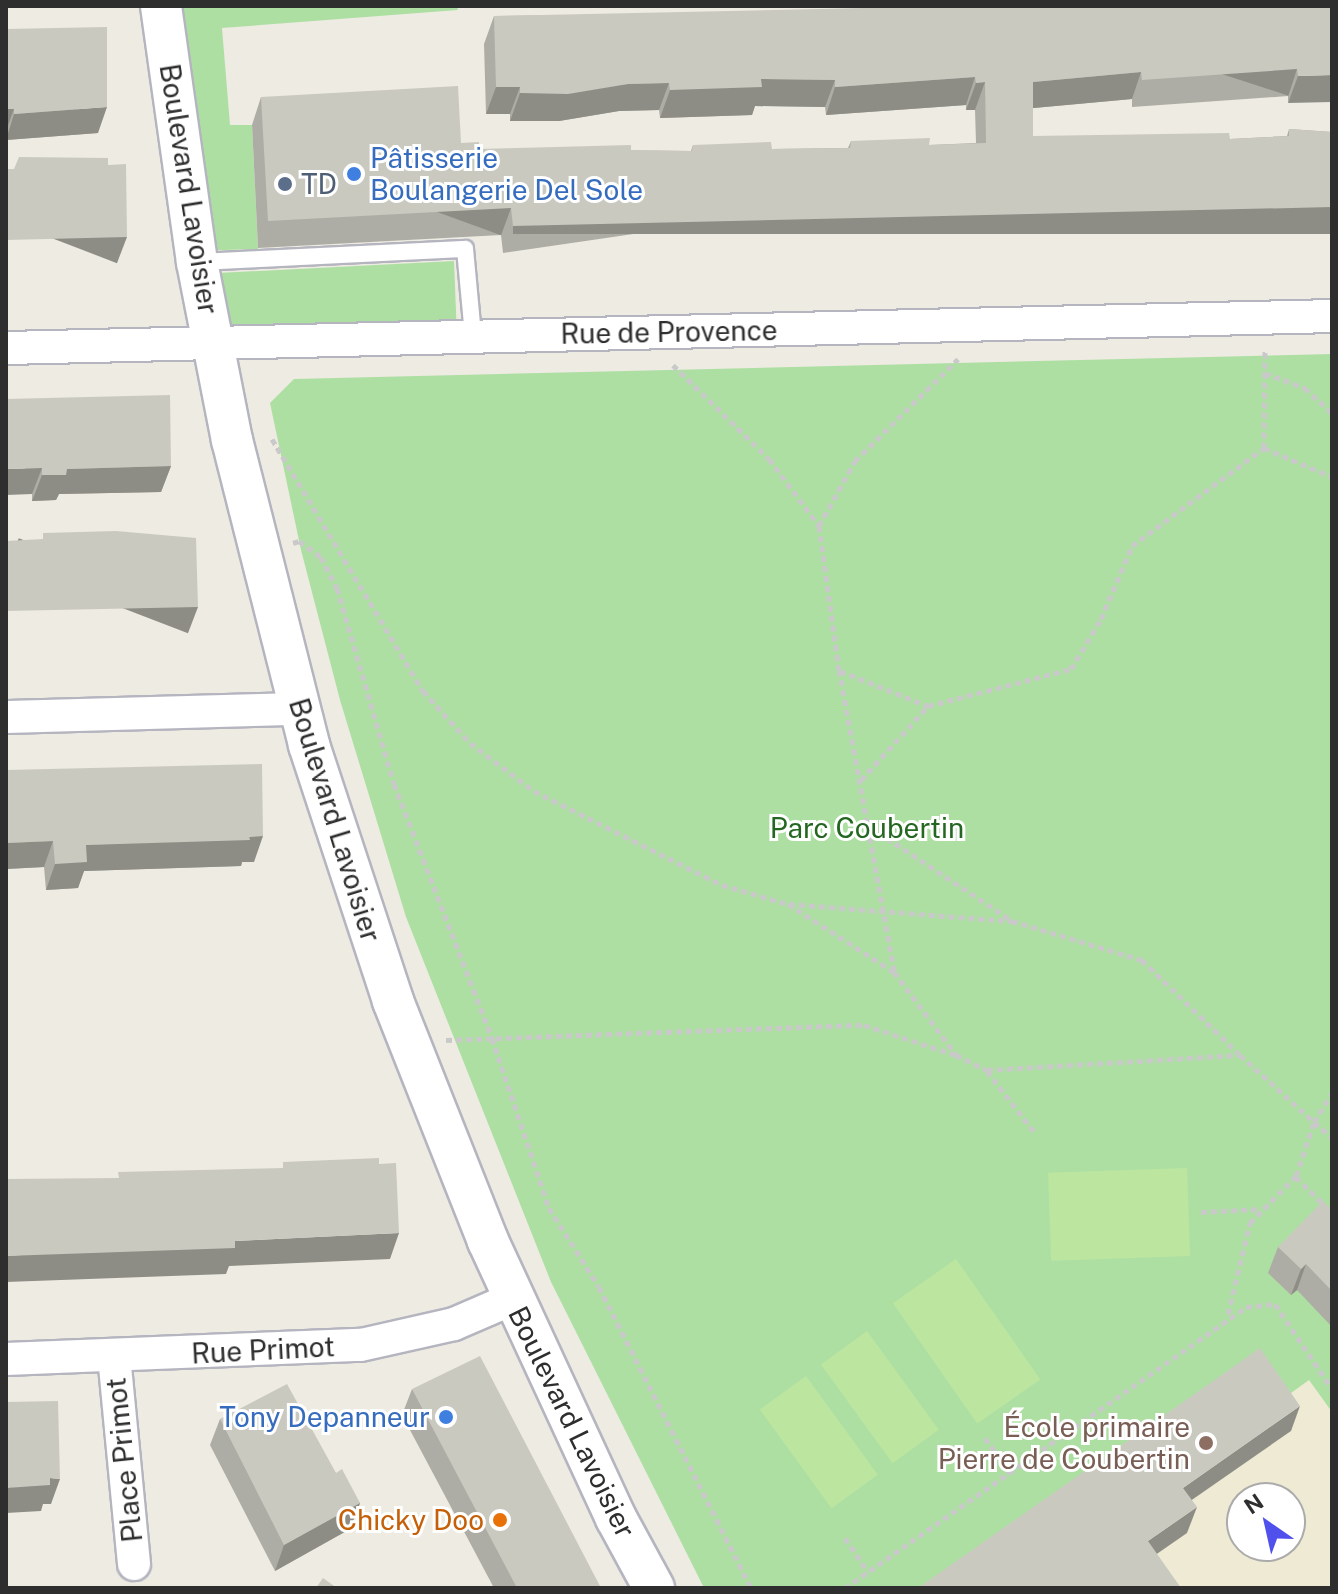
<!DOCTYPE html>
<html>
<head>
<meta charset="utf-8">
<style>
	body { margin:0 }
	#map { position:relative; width:1338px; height:1594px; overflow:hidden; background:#eeebe2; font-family:"Public Sans",sans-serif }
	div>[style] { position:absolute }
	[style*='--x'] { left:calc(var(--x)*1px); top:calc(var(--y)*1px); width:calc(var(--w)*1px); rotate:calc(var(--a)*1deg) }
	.education>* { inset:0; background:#eeead3 }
	.green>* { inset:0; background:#addfa3 }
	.pitch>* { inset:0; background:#bce6a0; transform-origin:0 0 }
	.path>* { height:5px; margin-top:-2.5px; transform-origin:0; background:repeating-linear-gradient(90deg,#c9c9c9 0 6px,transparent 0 10px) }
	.roads { filter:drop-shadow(2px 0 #b5b5c0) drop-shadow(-2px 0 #b5b5c0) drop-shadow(0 2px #b5b5c0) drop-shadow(0 -2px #b5b5c0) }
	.service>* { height:16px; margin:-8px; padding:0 8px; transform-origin:8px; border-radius:8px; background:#fff }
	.minor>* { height:32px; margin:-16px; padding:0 16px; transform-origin:16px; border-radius:16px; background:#fff }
	.tertiary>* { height:40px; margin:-20px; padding:0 20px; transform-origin:20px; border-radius:20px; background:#fff }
	.wall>* { inset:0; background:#aeada5 }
	.shaded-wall>* { inset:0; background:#8d8d86; transform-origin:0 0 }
	.building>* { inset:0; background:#cac9c0 }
	.dots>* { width:22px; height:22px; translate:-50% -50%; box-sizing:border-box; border:4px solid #fff; border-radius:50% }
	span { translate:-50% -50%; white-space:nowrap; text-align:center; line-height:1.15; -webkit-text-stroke:6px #fff; paint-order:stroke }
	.shop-label { font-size:28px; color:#366cbe }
	.left { translate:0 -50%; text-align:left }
	.right { translate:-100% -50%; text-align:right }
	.service-label { font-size:28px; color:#4e5e75 }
	.street-label { font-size:28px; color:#2e2e2e }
	.park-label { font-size:28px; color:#236721 }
	.education-label { font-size:28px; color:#785e54 }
	.food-label { font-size:28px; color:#c56008 }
	.frame { position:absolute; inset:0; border:8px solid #2e2e2e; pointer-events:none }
	.north { position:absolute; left:1226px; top:1482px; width:80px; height:80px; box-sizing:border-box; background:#fff; border:2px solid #ababab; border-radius:50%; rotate:326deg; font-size:22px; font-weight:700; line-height:32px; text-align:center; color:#2e2e2e }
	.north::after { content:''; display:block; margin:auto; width:28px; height:36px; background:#5051ec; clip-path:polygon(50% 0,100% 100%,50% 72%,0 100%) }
</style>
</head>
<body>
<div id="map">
	<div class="education">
		<i style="clip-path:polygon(evenodd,1309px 1380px,1332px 1412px,1332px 1588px,872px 1588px,1309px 1380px,1242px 1498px,1290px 1498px,1290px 1546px,1242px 1546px,1242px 1498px)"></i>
	</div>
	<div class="green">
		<i style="clip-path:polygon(161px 6px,457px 6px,458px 10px,222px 28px,230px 125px,252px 125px,258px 249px,195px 251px)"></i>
		<i style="clip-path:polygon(454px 261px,457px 337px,213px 342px,199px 274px)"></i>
		<i style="clip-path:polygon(1332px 354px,1332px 1412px,1309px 1380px,1273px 1406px,945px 1588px,704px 1588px,551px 1282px,406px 917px,340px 700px,301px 550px,270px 403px,294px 379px)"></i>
	</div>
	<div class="pitch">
		<i style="left:1187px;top:1168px;width:88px;height:139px;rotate:88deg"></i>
		<i style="left:956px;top:1259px;width:147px;height:77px;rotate:55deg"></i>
		<i style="left:867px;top:1331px;width:122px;height:57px;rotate:54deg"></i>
		<i style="left:806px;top:1376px;width:122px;height:57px;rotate:54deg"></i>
	</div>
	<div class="path">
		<i style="--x:673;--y:365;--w:134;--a:44.4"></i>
		<i style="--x:769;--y:459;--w:84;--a:53.3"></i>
		<i style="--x:819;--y:526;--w:145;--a:82.1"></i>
		<i style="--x:839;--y:670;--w:306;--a:79.6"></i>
		<i style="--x:1265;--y:373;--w:43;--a:20.6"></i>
		<i style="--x:1305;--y:388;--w:37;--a:43"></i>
		<i style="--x:272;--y:439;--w:294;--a:59.1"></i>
		<i style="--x:423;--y:691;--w:70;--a:47.9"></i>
		<i style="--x:470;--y:743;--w:80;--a:36.9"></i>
		<i style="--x:534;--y:791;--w:210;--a:26.6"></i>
		<i style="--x:722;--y:885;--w:69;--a:16.1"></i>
		<i style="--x:788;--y:904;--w:126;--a:32.7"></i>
		<i style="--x:894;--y:972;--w:104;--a:53.2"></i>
		<i style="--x:956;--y:1055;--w:34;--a:26"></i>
		<i style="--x:987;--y:1070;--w:253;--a:-3.4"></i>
		<i style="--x:1240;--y:1055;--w:124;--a:42.1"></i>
		<i style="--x:1264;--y:448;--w:99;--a:-89.4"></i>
		<i style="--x:819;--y:526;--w:74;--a:-61"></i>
		<i style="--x:855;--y:461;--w:145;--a:-44.7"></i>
		<i style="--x:293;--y:543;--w:6;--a:-18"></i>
		<i style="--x:299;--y:541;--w:27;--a:36"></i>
		<i style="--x:321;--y:557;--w:35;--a:63"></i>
		<i style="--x:337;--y:588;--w:204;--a:73.8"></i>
		<i style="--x:394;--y:784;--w:272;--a:68.9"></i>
		<i style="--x:492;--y:1038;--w:179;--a:71.5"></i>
		<i style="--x:549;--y:1208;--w:93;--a:57.7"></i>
		<i style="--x:599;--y:1287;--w:337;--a:63.2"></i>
		<i style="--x:840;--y:671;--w:95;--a:21.7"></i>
		<i style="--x:928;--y:706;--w:148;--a:-14.5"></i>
		<i style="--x:1071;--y:669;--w:58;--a:-59"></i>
		<i style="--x:1101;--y:619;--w:79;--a:-67"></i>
		<i style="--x:1132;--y:546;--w:164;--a:-36.6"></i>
		<i style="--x:1264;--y:448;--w:74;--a:23.1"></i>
		<i style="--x:861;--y:780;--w:100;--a:-47.8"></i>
		<i style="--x:870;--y:827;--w:169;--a:33.4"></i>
		<i style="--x:789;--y:904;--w:224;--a:4.4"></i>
		<i style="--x:1012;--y:921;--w:136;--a:16.7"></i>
		<i style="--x:1142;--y:960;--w:135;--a:44.1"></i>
		<i style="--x:446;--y:1040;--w:418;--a:-2.1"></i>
		<i style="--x:864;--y:1025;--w:96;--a:18.2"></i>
		<i style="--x:987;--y:1071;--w:78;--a:52.3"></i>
		<i style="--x:1296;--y:1177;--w:51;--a:45"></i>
		<i style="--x:1201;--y:1212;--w:59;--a:-2.9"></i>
		<i style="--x:1228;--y:1314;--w:94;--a:-76.4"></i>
		<i style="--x:1250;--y:1223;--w:66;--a:-45.6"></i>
		<i style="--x:1296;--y:1176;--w:57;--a:-71.6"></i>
		<i style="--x:1314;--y:1122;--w:34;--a:-58"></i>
		<i style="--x:985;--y:1438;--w:43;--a:54.5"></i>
		<i style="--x:845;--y:1538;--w:41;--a:55.9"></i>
		<i style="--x:845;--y:1588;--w:490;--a:-35"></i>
		<i style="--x:1246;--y:1307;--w:29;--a:-6"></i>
		<i style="--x:1275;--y:1304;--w:102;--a:56.2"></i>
	</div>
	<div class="roads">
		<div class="service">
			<i style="--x:197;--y:262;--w:268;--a:-2.8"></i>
			<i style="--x:465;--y:249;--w:87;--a:84.7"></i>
		</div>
		<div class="minor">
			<i style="--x:6;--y:348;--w:1326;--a:-1.38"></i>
			<i style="--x:6;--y:717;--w:293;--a:-1.6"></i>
			<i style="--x:114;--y:1356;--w:209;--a:84.5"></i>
			<i style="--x:6;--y:1359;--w:355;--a:-2.3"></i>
			<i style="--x:361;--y:1345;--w:95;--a:-12.7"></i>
			<i style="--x:454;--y:1324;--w:63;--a:-23.3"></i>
		</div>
		<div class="tertiary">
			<i style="--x:161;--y:6;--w:259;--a:82"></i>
			<i style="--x:197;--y:262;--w:181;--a:78.9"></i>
			<i style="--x:232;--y:440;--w:315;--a:75.8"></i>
			<i style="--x:309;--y:745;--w:269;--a:71.8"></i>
			<i style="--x:393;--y:1001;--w:258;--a:68.4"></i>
			<i style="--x:488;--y:1241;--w:305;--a:65.2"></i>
			<i style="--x:616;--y:1518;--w:80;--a:61.5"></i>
		</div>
	</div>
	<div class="wall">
		<i style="clip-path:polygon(1332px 6px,1288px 103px,1288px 96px,1132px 107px,1132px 99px,1033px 108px,1033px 136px,1230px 139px,1287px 136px,1289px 129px,1332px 132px,503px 253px,501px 235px,258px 248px,252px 125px,261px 97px,461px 143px,479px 149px,691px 151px,693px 145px,772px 149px,848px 148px,851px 141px,929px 145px,976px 143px,975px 110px,966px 110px,966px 105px,826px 115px,825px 107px,755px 106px,752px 115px,660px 118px,659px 110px,619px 111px,559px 121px,510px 121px,510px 114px,486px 114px,484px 44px,494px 16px)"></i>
		<i style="clip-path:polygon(6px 29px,98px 133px,6px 140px)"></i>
		<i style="clip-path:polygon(6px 399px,171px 466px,161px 492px,59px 494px,56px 500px,32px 501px,32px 494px)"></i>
		<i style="clip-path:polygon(6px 770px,254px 862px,242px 862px,241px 866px,84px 871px,78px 888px,46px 890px,44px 867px,6px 869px)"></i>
		<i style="clip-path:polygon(1332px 1210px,1332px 1327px,1297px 1290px,1291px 1295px,1268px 1273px,1278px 1247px)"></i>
		<i style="clip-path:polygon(412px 1389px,601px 1588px,494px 1588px,402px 1415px)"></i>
		<i style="clip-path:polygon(220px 1419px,336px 1473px,360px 1503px,350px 1529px,275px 1571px,210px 1445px)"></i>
	</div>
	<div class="shaded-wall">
		<i style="left:1297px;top:69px;width:28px;height:155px;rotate:108deg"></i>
		<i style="clip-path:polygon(1141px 72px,1132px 99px,1023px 109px,1033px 82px)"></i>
		<i style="clip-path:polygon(1332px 75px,1332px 102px,1288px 103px,1298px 76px)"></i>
		<i style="clip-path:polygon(975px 77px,966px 105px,826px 115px,835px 87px)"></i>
		<i style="clip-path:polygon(761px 79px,835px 80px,825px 107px,755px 106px,752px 115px,660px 118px,670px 90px)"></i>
		<i style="clip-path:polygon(985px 82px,975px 110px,966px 110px,976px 83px)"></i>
		<i style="clip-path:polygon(669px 83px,659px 110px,619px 111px,559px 121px,510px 121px,520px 93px,628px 84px)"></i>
		<i style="clip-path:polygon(496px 87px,520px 87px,510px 114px,486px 114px)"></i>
		<i style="clip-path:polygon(107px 107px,98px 133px,6px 140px,14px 114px)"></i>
		<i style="clip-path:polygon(6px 109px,14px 109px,6px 131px)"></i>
		<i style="left:1332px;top:207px;width:27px;height:819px;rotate:90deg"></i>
		<i style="left:511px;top:208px;width:29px;height:243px;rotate:110deg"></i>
		<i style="left:127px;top:237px;width:28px;height:121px;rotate:111deg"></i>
		<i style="clip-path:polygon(171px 466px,161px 492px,59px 494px,56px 500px,32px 501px,42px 475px,67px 469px)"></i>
		<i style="clip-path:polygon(42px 468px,32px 494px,6px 495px,6px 469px)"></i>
		<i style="left:198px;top:607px;width:28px;height:192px;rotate:111deg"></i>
		<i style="clip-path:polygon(263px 836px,254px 862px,242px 862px,241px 866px,84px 871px,78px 888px,46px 890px,55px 864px,86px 845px)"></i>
		<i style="clip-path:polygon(53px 841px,44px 867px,6px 869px,6px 843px)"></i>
		<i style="clip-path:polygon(399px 1233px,390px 1259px,229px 1266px,226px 1274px,6px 1282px,6px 1256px,235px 1241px)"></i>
		<i style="clip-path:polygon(1306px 1264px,1297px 1290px,1291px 1295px,1301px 1269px)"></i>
		<i style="clip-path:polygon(1300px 1406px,1291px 1431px,1173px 1513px,1183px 1488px)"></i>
		<i style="clip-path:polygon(50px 1478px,60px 1479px,51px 1504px,43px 1504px,41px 1511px,6px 1513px,6px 1488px)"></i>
		<i style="clip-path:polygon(360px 1503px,350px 1529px,275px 1571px,284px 1545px)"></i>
		<i style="clip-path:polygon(1197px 1507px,1187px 1533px,1138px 1567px,1148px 1541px)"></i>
	</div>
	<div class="building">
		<i style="clip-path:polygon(954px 6px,1332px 6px,1332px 75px,1298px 76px,1297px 69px,1142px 80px,1141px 72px,1033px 82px,1033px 136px,1229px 133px,1230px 139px,1289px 136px,1289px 129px,1332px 132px,1332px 207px,513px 226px,511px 208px,268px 221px,261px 97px,458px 86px,461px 143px,479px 142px,479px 149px,631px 145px,631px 150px,692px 151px,693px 145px,771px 142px,772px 149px,850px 148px,851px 141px,930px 138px,929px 145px,986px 143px,985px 82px,976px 83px,975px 77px,835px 87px,835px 80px,761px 79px,762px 87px,670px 90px,669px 83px,628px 84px,568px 94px,520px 93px,520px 87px,496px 87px,494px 16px)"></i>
		<i style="clip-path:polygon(107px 27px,107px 107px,14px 114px,14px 109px,6px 109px,6px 29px)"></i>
		<i style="clip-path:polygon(19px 157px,108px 158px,108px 165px,126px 164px,127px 237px,6px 240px,6px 169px,14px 169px)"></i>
		<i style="clip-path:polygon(170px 395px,171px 466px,67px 469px,66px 475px,42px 475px,42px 468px,6px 469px,6px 399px)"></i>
		<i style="clip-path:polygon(116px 531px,196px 538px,198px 607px,6px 611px,6px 541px,43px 539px,43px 533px)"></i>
		<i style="clip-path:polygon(262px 764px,263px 836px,249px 836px,250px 840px,86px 845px,87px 862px,55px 864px,53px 841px,6px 843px,6px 770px)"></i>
		<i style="clip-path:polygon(379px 1158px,379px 1164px,396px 1163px,399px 1233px,235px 1241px,235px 1248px,6px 1256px,6px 1179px,119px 1178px,118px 1172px,283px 1168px,283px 1162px)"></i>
		<i style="clip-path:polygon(1323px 1201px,1332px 1210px,1332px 1291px,1306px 1264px,1301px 1269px,1278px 1247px)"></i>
		<i style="clip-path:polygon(1260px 1348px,1300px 1406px,1183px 1488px,1197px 1507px,1148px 1541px,1181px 1588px,918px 1588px)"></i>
		<i style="clip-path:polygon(480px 1356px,601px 1588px,517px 1588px,412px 1389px)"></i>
		<i style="clip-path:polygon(287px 1384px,336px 1473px,342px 1469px,360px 1503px,284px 1545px,220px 1419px)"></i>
		<i style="clip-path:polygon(58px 1401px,60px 1479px,50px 1478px,50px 1485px,6px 1488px,6px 1402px)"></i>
		<i style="clip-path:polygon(323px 1578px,337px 1588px,316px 1588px)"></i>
	</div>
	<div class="dots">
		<i style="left:354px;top:174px;background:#3f7fe0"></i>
		<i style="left:285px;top:184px;background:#5c6f8a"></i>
		<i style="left:446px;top:1417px;background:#3f7fe0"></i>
		<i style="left:1206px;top:1443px;background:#8d6e63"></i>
		<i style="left:500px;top:1520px;background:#e8710a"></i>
	</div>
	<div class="shop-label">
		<span class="left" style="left:370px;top:174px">Pâtisserie<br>Boulangerie Del Sole</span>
		<span class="right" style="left:430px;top:1417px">Tony Depanneur</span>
	</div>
	<div class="service-label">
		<span class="left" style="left:301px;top:184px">TD</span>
	</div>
	<div class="street-label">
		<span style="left:189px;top:189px;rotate:81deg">Boulevard Lavoisier</span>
		<span style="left:669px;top:332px;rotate:-1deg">Rue de Provence</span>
		<span style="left:335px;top:820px;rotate:73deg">Boulevard Lavoisier</span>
		<span style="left:263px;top:1350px;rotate:-3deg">Rue Primot</span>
		<span style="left:572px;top:1422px;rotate:64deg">Boulevard Lavoisier</span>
		<span style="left:124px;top:1460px;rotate:-96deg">Place Primot</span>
	</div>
	<div class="park-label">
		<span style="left:867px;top:828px">Parc Coubertin</span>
	</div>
	<div class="education-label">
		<span class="right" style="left:1190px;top:1443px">École primaire<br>Pierre de Coubertin</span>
	</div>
	<div class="food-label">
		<span class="right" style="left:484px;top:1520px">Chicky Doo</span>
	</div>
	<div class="frame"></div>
	<div class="north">N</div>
</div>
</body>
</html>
